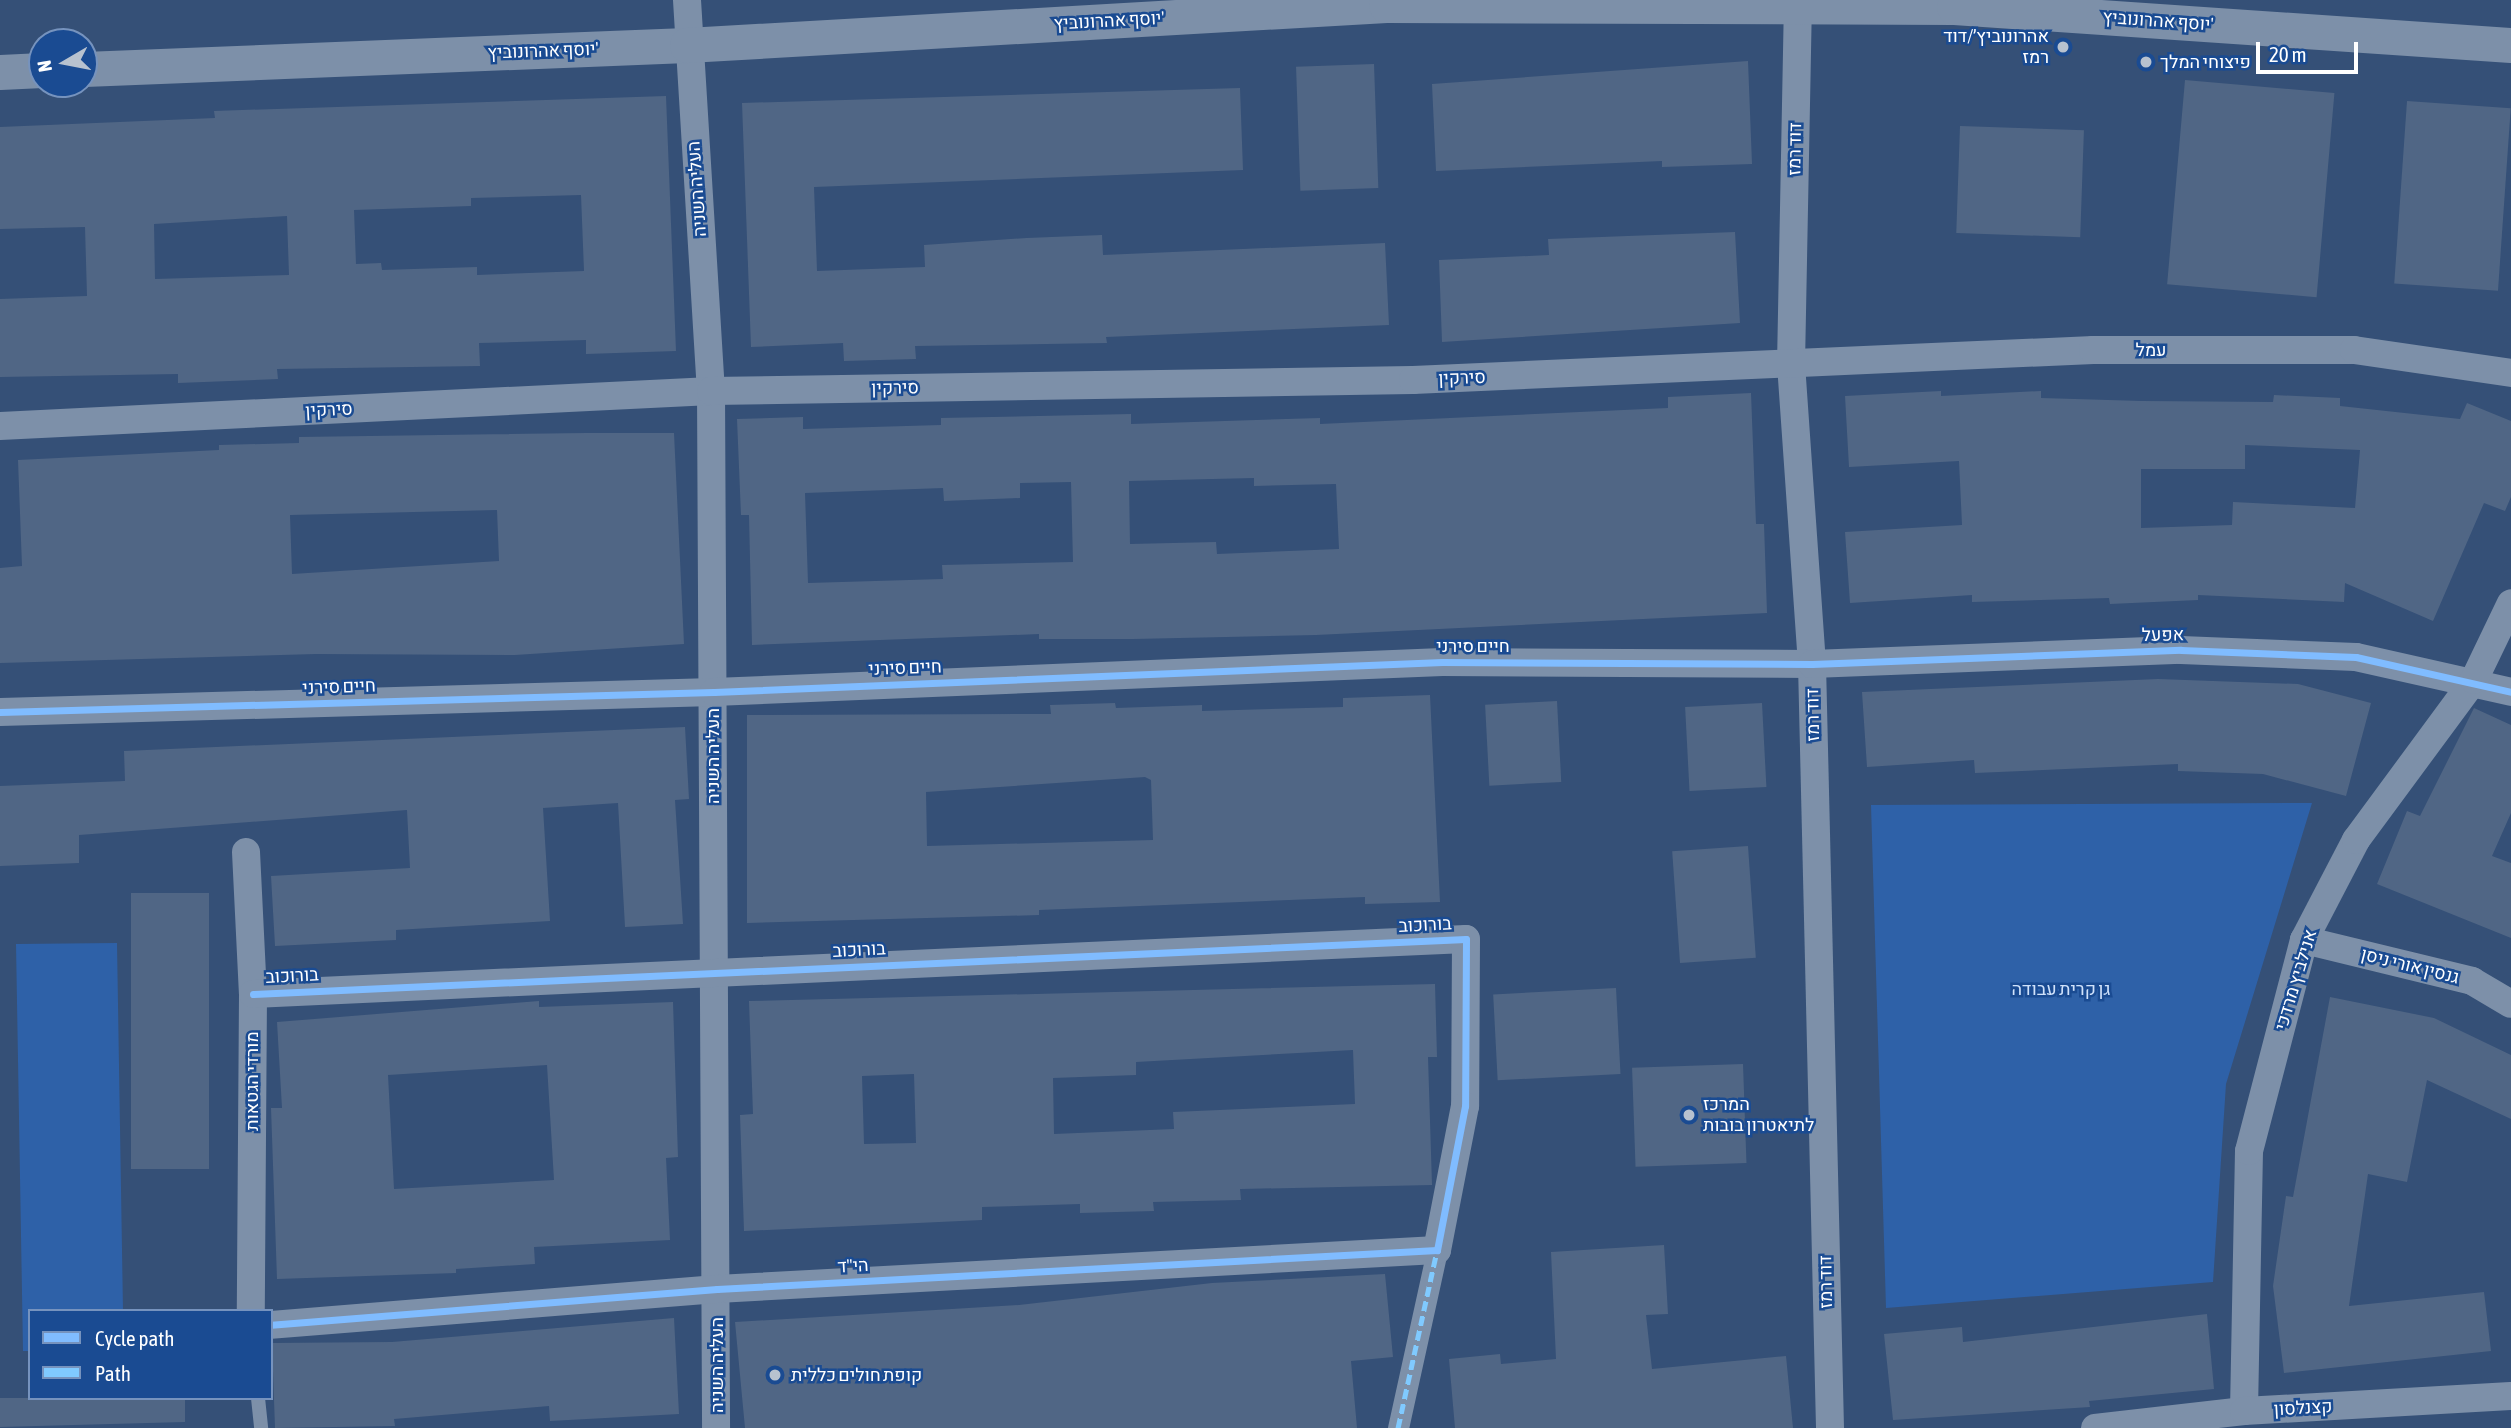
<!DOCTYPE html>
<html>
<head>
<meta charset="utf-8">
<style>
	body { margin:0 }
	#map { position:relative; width:2511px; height:1428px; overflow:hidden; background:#355077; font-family:"Asap Condensed",Heebo,sans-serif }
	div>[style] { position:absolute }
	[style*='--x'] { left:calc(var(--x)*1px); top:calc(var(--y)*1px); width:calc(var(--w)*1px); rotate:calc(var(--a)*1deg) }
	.green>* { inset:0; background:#2e61a8 }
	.building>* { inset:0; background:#506685; transform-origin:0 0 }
	.service>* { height:14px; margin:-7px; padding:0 7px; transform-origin:7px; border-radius:7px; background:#7d90a9 }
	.pedestrian>* { height:21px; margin:-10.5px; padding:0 10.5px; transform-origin:10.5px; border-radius:10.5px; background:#7d90a9 }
	.minor>* { height:28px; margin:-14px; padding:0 14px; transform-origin:14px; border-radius:14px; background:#7d90a9 }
	.tertiary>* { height:35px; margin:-17.5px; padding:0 17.5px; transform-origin:17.5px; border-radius:17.5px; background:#7d90a9 }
	.quiet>* { height:5px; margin-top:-2.5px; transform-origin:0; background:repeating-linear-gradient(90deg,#80caff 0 10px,transparent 0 15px) }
	.cycleway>* { height:7px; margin:-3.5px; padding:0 3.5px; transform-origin:3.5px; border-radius:3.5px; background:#80bcff }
	.dots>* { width:19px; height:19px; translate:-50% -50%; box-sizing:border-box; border:4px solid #1a4b92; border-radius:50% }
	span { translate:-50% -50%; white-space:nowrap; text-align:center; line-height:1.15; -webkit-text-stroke:5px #1a4b92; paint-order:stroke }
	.street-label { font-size:18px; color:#fff }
	.poi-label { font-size:18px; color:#fff }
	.right { translate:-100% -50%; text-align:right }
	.left { translate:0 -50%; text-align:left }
	.park-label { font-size:18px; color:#d0e2fb }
	.legend { position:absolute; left:28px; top:1309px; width:245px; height:91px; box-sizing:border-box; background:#1a4b92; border:2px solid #7693be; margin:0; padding:9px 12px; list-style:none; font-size:21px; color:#fff }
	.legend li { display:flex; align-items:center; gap:14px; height:35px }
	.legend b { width:35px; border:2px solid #7693be }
	.north { position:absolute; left:28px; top:28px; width:70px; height:70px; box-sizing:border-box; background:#1a4b92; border:2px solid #7693be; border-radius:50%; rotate:260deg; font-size:19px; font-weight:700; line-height:28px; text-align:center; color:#fff }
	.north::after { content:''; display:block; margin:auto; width:24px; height:32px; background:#b8c2cf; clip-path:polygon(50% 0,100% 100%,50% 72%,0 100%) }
	.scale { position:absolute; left:2256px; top:42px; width:102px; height:32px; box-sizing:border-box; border:4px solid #fff; border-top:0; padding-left:9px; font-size:21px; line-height:24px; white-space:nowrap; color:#fff; -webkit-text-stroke:5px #1a4b92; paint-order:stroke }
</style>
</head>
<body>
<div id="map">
	<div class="green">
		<i style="clip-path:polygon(2312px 803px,2226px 1084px,2213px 1282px,1886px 1308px,1871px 805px)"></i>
		<i style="clip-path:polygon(117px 943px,123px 1311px,30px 1311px,30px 1351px,23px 1351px,16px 944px)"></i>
	</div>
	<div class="building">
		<i style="clip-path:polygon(1748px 61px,1752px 164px,1662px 167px,1662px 161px,1436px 171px,1432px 84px)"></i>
		<i style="left:1374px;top:64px;width:124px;height:78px;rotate:88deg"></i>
		<i style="left:2185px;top:80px;width:150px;height:205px;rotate:5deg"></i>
		<i style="clip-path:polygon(1240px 88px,1243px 170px,814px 187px,817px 271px,925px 267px,924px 245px,1027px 238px,1102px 235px,1103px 255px,1385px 243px,1389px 325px,1106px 337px,1107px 343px,915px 346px,916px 359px,844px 361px,843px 343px,751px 347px,742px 103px)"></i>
		<i style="clip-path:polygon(evenodd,666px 96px,676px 351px,586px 354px,586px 340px,479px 343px,480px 366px,277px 369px,278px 379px,178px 383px,178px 374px,0 377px,0 299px,87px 296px,85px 227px,0 229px,0 127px,215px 118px,214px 111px,666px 96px,581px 195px,584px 271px,477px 275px,477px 267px,382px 270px,381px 263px,356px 264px,354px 210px,471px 206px,471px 198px,581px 195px,666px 96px,287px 216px,289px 275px,155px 279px,154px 224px,287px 216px)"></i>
		<i style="left:2407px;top:101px;width:104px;height:183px;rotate:4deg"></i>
		<i style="left:1960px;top:126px;width:124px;height:107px;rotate:2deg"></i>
		<i style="clip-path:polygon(1735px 232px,1740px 323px,1442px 342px,1439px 260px,1549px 255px,1548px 239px)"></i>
		<i style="clip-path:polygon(evenodd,1941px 391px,1941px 396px,2041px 391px,2041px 398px,2142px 401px,2273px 402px,2274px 395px,2340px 398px,2340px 406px,2460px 419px,2467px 403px,2511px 421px,2511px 497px,2505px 511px,2484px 503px,2433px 621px,2345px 583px,2344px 602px,2198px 595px,2198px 600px,2110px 604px,2109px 598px,1972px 602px,1972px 595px,1850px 603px,1845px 532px,1962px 525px,1959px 461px,1849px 467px,1845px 396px,1941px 391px,2245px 445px,2360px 450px,2355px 508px,2233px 502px,2232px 525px,2141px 528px,2141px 469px,2245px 469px,2245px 445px)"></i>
		<i style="clip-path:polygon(evenodd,1751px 393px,1756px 524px,1764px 524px,1767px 613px,1316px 635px,1133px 639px,1039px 639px,1039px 634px,752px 645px,749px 515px,741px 515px,737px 419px,803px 417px,803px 429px,941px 425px,941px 418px,1131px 414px,1131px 424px,1320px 418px,1320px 424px,1668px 408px,1668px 397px,1751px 393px,1254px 478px,1254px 486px,1336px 484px,1339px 549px,1217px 554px,1216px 542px,1130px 544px,1129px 481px,1254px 478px,1751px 393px,1071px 482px,1073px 562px,942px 565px,943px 579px,808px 583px,805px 493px,943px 488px,944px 501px,1020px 498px,1020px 483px,1071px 482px)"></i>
		<i style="clip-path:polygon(evenodd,586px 433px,674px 433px,684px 644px,515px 655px,316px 654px,0 663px,0 568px,22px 566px,18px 460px,219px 450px,219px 445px,299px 443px,299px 437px,586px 433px,497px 510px,499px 561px,292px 574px,290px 515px,497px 510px)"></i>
		<i style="clip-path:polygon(2158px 679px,2298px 684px,2371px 703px,2346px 796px,2263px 774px,2178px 771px,2178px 764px,1975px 773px,1974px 760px,1867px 767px,1862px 692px)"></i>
		<i style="clip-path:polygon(evenodd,1430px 695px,1440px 902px,1365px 904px,1365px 897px,1039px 910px,1039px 915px,747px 923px,747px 715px,1051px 714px,1050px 705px,1115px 703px,1116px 708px,1202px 705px,1202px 711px,1343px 707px,1343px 698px,1430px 695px,1145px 777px,1151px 780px,1153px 840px,927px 846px,926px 792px,1145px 777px)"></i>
		<i style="left:1557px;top:701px;width:81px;height:72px;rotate:87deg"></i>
		<i style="left:1762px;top:703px;width:84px;height:77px;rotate:87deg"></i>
		<i style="clip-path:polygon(2474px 708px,2511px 725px,2511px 813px,2492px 856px,2511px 863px,2511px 938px,2377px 884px,2407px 811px,2420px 816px)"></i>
		<i style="clip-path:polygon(685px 727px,689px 799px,675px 800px,683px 924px,625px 927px,618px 803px,543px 808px,550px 921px,396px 930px,396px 940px,275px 946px,271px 876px,410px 868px,407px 810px,79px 835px,79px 863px,0 866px,0 786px,125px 781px,124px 751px)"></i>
		<i style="left:1748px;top:846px;width:112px;height:76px;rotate:86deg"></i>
		<i style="left:131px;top:893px;width:78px;height:276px"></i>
		<i style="clip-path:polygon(evenodd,1435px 984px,1437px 1057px,1428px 1057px,1432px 1185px,1240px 1189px,1241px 1200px,1153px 1202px,1154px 1211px,1080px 1213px,1080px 1204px,982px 1207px,982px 1220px,744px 1231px,740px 1115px,753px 1114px,749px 1001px,1435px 984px,1353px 1050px,1355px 1104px,1173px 1112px,1174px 1129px,1054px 1134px,1053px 1078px,1136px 1075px,1136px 1062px,1353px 1050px,1435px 984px,914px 1074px,916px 1143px,864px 1144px,862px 1076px,914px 1074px)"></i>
		<i style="left:1616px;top:988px;width:86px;height:123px;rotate:87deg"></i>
		<i style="clip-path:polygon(2330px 997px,2434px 1018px,2511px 1055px,2511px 1119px,2427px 1080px,2407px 1182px,2368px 1174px,2349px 1306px,2484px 1292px,2491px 1351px,2284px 1373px,2273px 1286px,2286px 1196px,2293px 1197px)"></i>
		<i style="clip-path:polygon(evenodd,539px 1001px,539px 1007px,673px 1002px,678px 1157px,666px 1158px,670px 1240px,534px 1247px,535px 1264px,456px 1269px,456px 1273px,277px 1279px,271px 1108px,282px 1108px,277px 1022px,539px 1001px,547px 1065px,554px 1180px,394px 1189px,388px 1075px,547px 1065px)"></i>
		<i style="left:1743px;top:1064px;width:99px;height:111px;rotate:88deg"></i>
		<i style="clip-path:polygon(1664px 1245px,1668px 1314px,1646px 1315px,1652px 1369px,1786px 1356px,1793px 1428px,1455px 1428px,1449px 1359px,1500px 1354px,1501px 1364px,1556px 1359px,1551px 1252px)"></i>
		<i style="clip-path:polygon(1385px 1274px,1393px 1357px,1351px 1361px,1357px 1428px,745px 1428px,735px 1322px,1019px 1305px,1212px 1283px)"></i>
		<i style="clip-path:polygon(2207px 1314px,2214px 1389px,2089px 1401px,2090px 1407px,1893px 1420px,1884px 1334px,1962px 1327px,1963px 1342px)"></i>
		<i style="clip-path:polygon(674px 1318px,679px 1414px,550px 1421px,549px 1406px,394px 1419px,395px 1426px,275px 1428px,272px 1343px,392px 1342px)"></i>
		<i style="clip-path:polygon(0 1398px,185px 1398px,185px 1422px,0 1427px)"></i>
	</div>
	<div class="service">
		<i style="--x:258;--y:1398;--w:30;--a:84"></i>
	</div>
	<div class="pedestrian">
		<i style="--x:1398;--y:1428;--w:182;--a:-77.6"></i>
	</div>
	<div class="minor">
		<i style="--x:687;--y:0;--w:392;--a:86.5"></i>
		<i style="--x:711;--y:391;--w:1037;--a:89.72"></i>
		<i style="--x:1798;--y:0;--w:364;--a:91.1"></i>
		<i style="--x:1791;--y:364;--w:301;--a:86"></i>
		<i style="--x:1812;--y:664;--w:764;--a:88.65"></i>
		<i style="--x:0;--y:426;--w:712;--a:-2.82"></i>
		<i style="--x:711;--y:391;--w:702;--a:-0.9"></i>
		<i style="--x:1413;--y:380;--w:681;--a:-2.53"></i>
		<i style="--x:2093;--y:350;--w:261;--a:0"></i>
		<i style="--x:2354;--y:350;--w:159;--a:8.3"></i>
		<i style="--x:0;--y:712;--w:714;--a:-1.6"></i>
		<i style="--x:714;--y:692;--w:729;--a:-2.36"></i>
		<i style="--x:1442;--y:662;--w:370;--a:0.3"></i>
		<i style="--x:1812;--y:664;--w:369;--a:-2.2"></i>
		<i style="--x:2181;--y:650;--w:175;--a:2.3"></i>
		<i style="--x:2356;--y:657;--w:159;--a:12.7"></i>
		<i style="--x:246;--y:852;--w:142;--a:87.2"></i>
		<i style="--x:253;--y:994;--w:317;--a:90.4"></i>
		<i style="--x:2304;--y:940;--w:173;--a:13.7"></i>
		<i style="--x:2472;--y:981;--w:45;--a:30.5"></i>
		<i style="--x:253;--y:994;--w:1214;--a:-2.6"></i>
		<i style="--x:1466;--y:939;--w:167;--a:90.3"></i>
		<i style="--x:1465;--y:1106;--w:147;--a:101"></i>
		<i style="--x:1437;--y:1250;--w:721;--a:176.9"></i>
		<i style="--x:717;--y:1289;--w:447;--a:175.4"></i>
		<i style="--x:2244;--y:1411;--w:260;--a:-88.9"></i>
		<i style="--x:2249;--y:1151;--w:218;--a:-75.4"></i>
		<i style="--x:2304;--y:940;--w:113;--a:-62.5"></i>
		<i style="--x:2356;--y:840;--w:199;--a:-53.6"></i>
		<i style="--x:2474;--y:680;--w:85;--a:-64.3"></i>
		<i style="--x:2095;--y:1428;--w:150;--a:-6.5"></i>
		<i style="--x:2244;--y:1411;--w:267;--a:-3.2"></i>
	</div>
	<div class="tertiary">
		<i style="--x:84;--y:69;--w:603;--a:-2.28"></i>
		<i style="--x:687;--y:45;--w:700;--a:-3.28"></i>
		<i style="--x:1386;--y:5;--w:568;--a:0.2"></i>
		<i style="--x:1954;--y:7;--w:558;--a:3.9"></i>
		<i style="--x:0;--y:72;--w:42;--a:-2.7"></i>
	</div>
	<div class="quiet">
		<i style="--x:1398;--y:1428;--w:182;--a:-77.6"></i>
	</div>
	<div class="cycleway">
		<i style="--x:0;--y:712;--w:714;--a:-1.6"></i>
		<i style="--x:714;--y:692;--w:729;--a:-2.36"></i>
		<i style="--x:1442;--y:662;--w:370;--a:0.3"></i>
		<i style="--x:1812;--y:664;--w:369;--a:-2.2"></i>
		<i style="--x:2181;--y:650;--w:175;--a:2.3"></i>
		<i style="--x:2356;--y:657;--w:159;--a:12.7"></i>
		<i style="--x:253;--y:994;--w:1214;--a:-2.6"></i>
		<i style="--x:1466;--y:939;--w:167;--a:90.3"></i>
		<i style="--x:1465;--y:1106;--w:147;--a:101"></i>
		<i style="--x:1437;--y:1250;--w:721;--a:176.9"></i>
		<i style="--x:717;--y:1289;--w:447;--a:175.4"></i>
	</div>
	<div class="dots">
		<i style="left:2063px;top:47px;background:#b8c2cf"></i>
		<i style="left:2146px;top:62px;background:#b8c2cf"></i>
		<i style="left:1689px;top:1115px;background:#b8c2cf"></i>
		<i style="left:775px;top:1375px;background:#b8c2cf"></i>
	</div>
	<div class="street-label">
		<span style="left:1109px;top:21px;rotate:-3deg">יוסף אהרונוביץ'</span>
		<span style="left:2158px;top:21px;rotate:4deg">יוסף אהרונוביץ'</span>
		<span style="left:543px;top:51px;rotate:-2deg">יוסף אהרונוביץ'</span>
		<span style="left:1795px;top:149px;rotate:-89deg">דוד רמז</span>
		<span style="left:697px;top:189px;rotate:-94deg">העליה השניה</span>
		<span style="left:2151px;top:350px">עמל</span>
		<span style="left:1462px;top:378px;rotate:-2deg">סירקין</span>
		<span style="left:895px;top:388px;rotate:-1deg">סירקין</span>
		<span style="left:329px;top:410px;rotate:-3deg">סירקין</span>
		<span style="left:2163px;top:635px;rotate:-1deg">אפעל</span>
		<span style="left:1473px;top:646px">חיים סירני</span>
		<span style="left:905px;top:668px;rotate:-2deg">חיים סירני</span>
		<span style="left:339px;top:687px;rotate:-2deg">חיים סירני</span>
		<span style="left:1813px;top:715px;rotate:-91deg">דוד רמז</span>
		<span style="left:713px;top:756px;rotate:-90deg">העליה השניה</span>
		<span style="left:1425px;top:925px;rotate:-3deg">בורוכוב</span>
		<span style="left:859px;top:950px;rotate:-3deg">בורוכוב</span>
		<span style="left:2410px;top:966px;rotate:14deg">גנסין אורי ניסן</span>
		<span style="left:292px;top:976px;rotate:-3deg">בורוכוב</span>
		<span style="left:2296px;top:980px;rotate:-73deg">אנילביץ מרדכי</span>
		<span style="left:252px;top:1081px;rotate:-90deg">מורדי הגטאות</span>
		<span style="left:853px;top:1266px;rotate:-3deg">הי"ד</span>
		<span style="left:1826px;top:1282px;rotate:-91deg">דוד רמז</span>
		<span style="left:717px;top:1365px;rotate:-90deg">העליה השניה</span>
		<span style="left:2303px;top:1408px;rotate:-3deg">קצנלסון</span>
	</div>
	<div class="poi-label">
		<span class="right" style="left:2049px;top:47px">אהרונוביץ׳/דוד<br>רמז</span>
		<span class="left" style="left:2160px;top:62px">פיצוחי המלך</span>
		<span class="left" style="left:1703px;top:1115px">המרכז<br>לתיאטרון בובות</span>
		<span class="left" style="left:791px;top:1375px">קופת חולים כללית</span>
	</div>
	<div class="park-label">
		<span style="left:2061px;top:989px">גן קרית עבודה</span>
	</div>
	<ul class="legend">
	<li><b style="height:9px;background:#80bcff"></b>Cycle path</li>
	<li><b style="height:9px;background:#80caff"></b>Path</li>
	</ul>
	<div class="north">N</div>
	<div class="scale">20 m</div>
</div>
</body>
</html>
